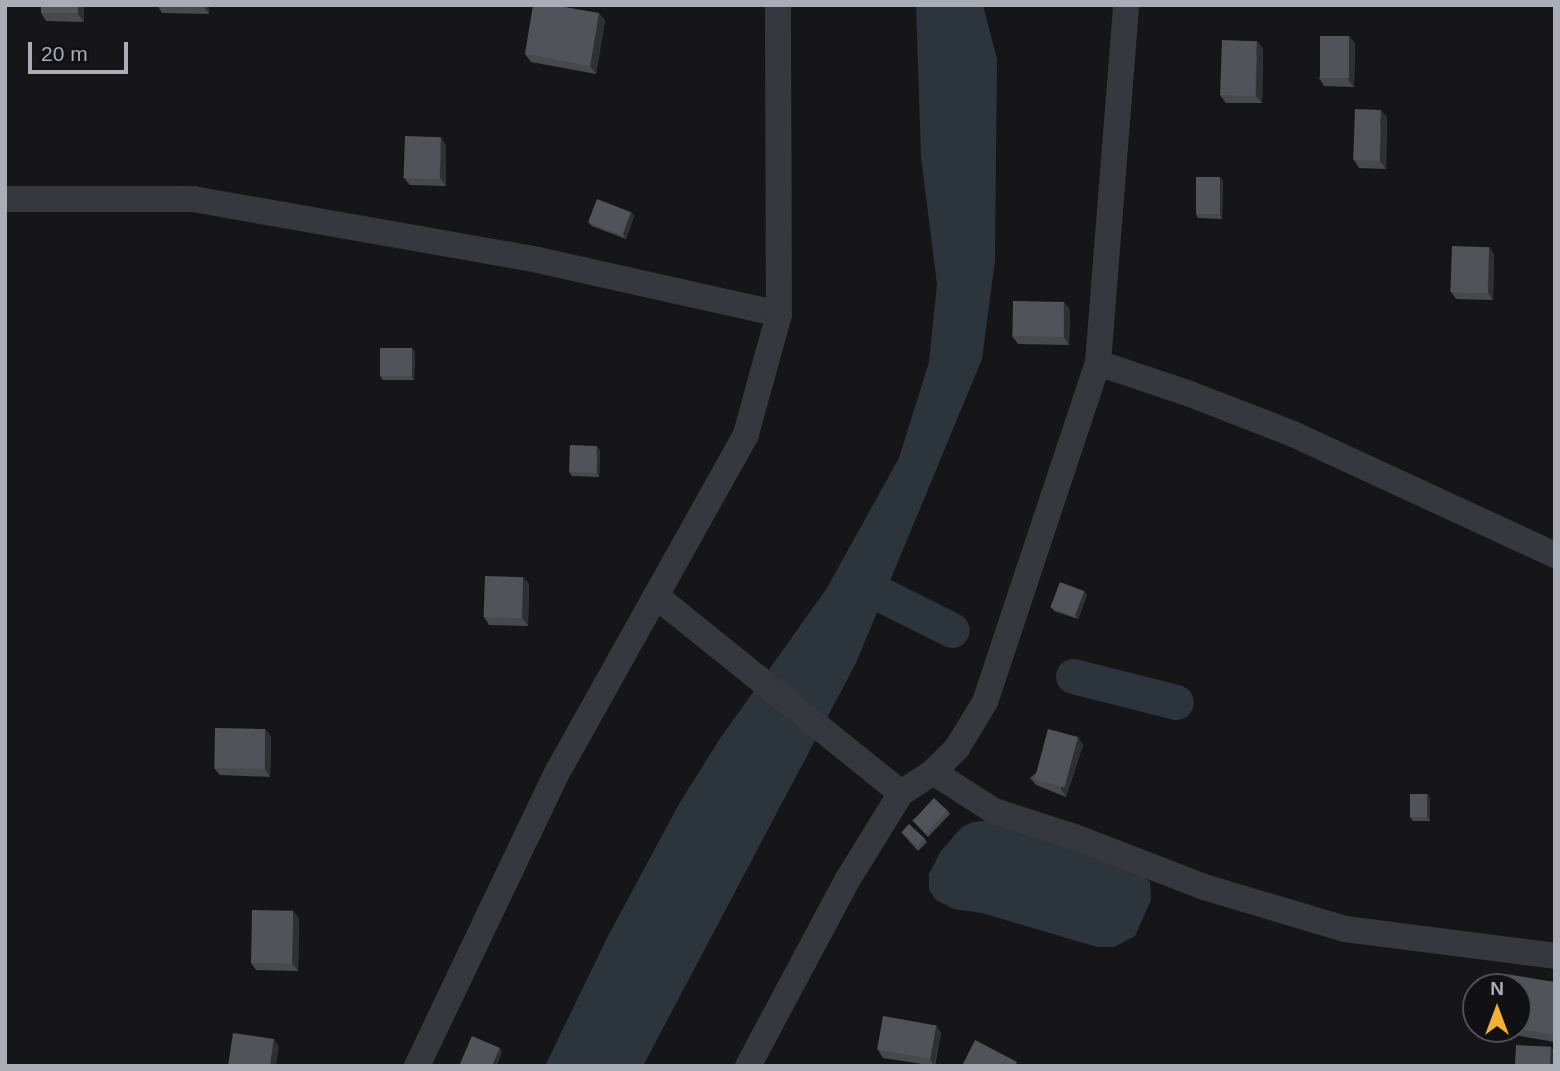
<!DOCTYPE html>
<html>
<head>
<meta charset="utf-8">
<style>
	body { margin:0 }
	#map { position:relative; width:1560px; height:1071px; overflow:hidden; background:#161618; font-family:Arial,sans-serif }
	div>[style] { position:absolute }
	[style*='--x'] { left:calc(var(--x)*1px); top:calc(var(--y)*1px); width:calc(var(--w)*1px); rotate:calc(var(--a)*1deg) }
	.water>* { inset:0; background:#2c353c }
	.canal>* { height:35px; margin:-17.5px; padding:0 17.5px; transform-origin:17.5px; border-radius:17.5px; background:#2c353c }
	.street>* { height:26px; margin:-13px; padding:0 13px; transform-origin:13px; border-radius:13px; background:#37383d }
	.wall>* { inset:0; background:#47494d }
	.shaded-wall>* { inset:0; background:#2f3033 }
	.building>* { inset:0; background:#525359; transform-origin:0 0 }
	span { translate:-50% -50%; white-space:nowrap; text-align:center; line-height:1.15; -webkit-text-stroke:5px #111113; paint-order:stroke }
	.frame { position:absolute; inset:0; border:7px solid #a8adb8; pointer-events:none }
	.north { position:absolute; left:1462px; top:973px; width:70px; height:70px; box-sizing:border-box; background:#111113; border:2px solid #4d4f55; border-radius:50%; rotate:0deg; font-size:19px; font-weight:700; line-height:28px; text-align:center; color:#a8adb8 }
	.north::after { content:''; display:block; margin:auto; width:24px; height:32px; background:#f2b134; clip-path:polygon(50% 0,100% 100%,50% 72%,0 100%) }
	.scale { position:absolute; left:28px; top:42px; width:100px; height:32px; box-sizing:border-box; border:4px solid #a8adb8; border-top:0; padding-left:9px; font-size:21px; line-height:24px; white-space:nowrap; color:#a8adb8; -webkit-text-stroke:5px #111113; paint-order:stroke }
</style>
</head>
<body>
<div id="map">
	<div class="water">
		<i style="clip-path:polygon(916px 5px,983px 5px,997px 59px,995px 260px,982px 359px,856px 663px,643px 1066px,545px 1066px,608px 936px,679px 804px,719px 740px,827px 588px,899px 458px,929px 362px,937px 284px,921px 157px)"></i>
		<i style="clip-path:polygon(992px 820px,1137px 871px,1150px 882px,1151px 900px,1135px 936px,1114px 947px,1097px 947px,982px 913px,954px 909px,936px 900px,929px 890px,929px 874px,941px 851px,962px 827px,973px 822px)"></i>
	</div>
	<div class="canal">
		<i style="--x:856;--y:582;--w:107;--a:26.6"></i>
		<i style="--x:1073;--y:676;--w:106;--a:14.2"></i>
	</div>
	<div class="street">
		<i style="--x:5;--y:199;--w:188;--a:0"></i>
		<i style="--x:193;--y:199;--w:350;--a:10"></i>
		<i style="--x:538;--y:260;--w:247;--a:12.6"></i>
		<i style="--x:1098;--y:363;--w:97;--a:18.6"></i>
		<i style="--x:1190;--y:394;--w:110;--a:21.2"></i>
		<i style="--x:1293;--y:434;--w:289;--a:24.8"></i>
		<i style="--x:656;--y:596;--w:314;--a:38.8"></i>
		<i style="--x:933;--y:772;--w:72;--a:32.6"></i>
		<i style="--x:994;--y:811;--w:82;--a:17.8"></i>
		<i style="--x:1072;--y:836;--w:142;--a:21.1"></i>
		<i style="--x:1204;--y:887;--w:147;--a:16.6"></i>
		<i style="--x:1345;--y:929;--w:212;--a:7.3"></i>
		<i style="--x:417;--y:1066;--w:327;--a:-64.5"></i>
		<i style="--x:558;--y:771;--w:386;--a:-60.8"></i>
		<i style="--x:746;--y:434;--w:124;--a:-74.6"></i>
		<i style="--x:779;--y:314;--w:309;--a:-90.2"></i>
		<i style="--x:748;--y:1066;--w:212;--a:-61.9"></i>
		<i style="--x:848;--y:879;--w:101;--a:-58.4"></i>
		<i style="--x:901;--y:793;--w:38;--a:-33"></i>
		<i style="--x:933;--y:772;--w:34;--a:-45"></i>
		<i style="--x:957;--y:748;--w:54;--a:-58.7"></i>
		<i style="--x:985;--y:702;--w:357;--a:-71.6"></i>
		<i style="--x:1098;--y:363;--w:359;--a:-85.5"></i>
	</div>
	<div class="wall">
		<i style="clip-path:polygon(84px 5px,84px 22px,46px 21px,41px 13px)"></i>
		<i style="clip-path:polygon(157px 5px,209px 5px,209px 14px,162px 13px)"></i>
		<i style="clip-path:polygon(605px 20px,596px 74px,531px 62px,525px 54px)"></i>
		<i style="clip-path:polygon(1349px 36px,1355px 44px,1354px 87px,1324px 86px,1319px 78px)"></i>
		<i style="clip-path:polygon(1263px 48px,1262px 103px,1226px 103px,1220px 95px)"></i>
		<i style="clip-path:polygon(1387px 117px,1386px 169px,1359px 168px,1354px 160px)"></i>
		<i style="clip-path:polygon(446px 145px,446px 186px,410px 185px,404px 178px)"></i>
		<i style="clip-path:polygon(1223px 181px,1222px 219px,1198px 218px,1196px 214px)"></i>
		<i style="clip-path:polygon(631px 212px,634px 216px,626px 239px,592px 226px,589px 223px)"></i>
		<i style="clip-path:polygon(1489px 247px,1494px 254px,1493px 300px,1456px 299px,1451px 292px)"></i>
		<i style="clip-path:polygon(1070px 309px,1069px 345px,1018px 344px,1012px 336px)"></i>
		<i style="clip-path:polygon(415px 352px,414px 380px,383px 380px,380px 376px)"></i>
		<i style="clip-path:polygon(600px 450px,599px 477px,572px 476px,569px 472px)"></i>
		<i style="clip-path:polygon(523px 577px,529px 584px,528px 626px,489px 625px,484px 617px)"></i>
		<i style="clip-path:polygon(1084px 591px,1087px 595px,1078px 619px,1054px 611px,1051px 607px)"></i>
		<i style="clip-path:polygon(265px 729px,271px 737px,270px 777px,220px 775px,214px 768px)"></i>
		<i style="clip-path:polygon(1078px 737px,1083px 745px,1066px 797px,1036px 785px,1030px 778px)"></i>
		<i style="clip-path:polygon(1427px 794px,1430px 798px,1430px 821px,1413px 821px,1410px 817px)"></i>
		<i style="clip-path:polygon(947px 810px,950px 814px,928px 837px,912px 820px)"></i>
		<i style="clip-path:polygon(901px 832px,924px 838px,927px 842px,918px 851px)"></i>
		<i style="clip-path:polygon(293px 911px,299px 919px,298px 971px,256px 970px,251px 963px)"></i>
		<i style="clip-path:polygon(1555px 982px,1555px 1042px,1502px 1033px,1499px 1029px,1518px 1029px)"></i>
		<i style="clip-path:polygon(936px 1025px,941px 1033px,935px 1066px,883px 1058px,878px 1050px)"></i>
	</div>
	<div class="shaded-wall">
		<i style="clip-path:polygon(78px 5px,84px 5px,84px 22px,78px 14px)"></i>
		<i style="clip-path:polygon(204px 5px,209px 5px,209px 14px,204px 7px)"></i>
		<i style="clip-path:polygon(599px 13px,605px 20px,596px 74px,590px 66px)"></i>
		<i style="clip-path:polygon(1349px 36px,1355px 44px,1354px 87px,1348px 80px)"></i>
		<i style="clip-path:polygon(1257px 41px,1263px 48px,1262px 103px,1256px 96px)"></i>
		<i style="clip-path:polygon(1381px 110px,1387px 117px,1386px 169px,1380px 161px)"></i>
		<i style="clip-path:polygon(441px 137px,446px 145px,446px 186px,440px 178px)"></i>
		<i style="clip-path:polygon(1220px 177px,1223px 181px,1222px 219px,1220px 215px)"></i>
		<i style="clip-path:polygon(631px 212px,634px 216px,626px 239px,623px 235px)"></i>
		<i style="clip-path:polygon(1489px 247px,1494px 254px,1493px 300px,1488px 292px)"></i>
		<i style="clip-path:polygon(1064px 302px,1070px 309px,1069px 345px,1064px 337px)"></i>
		<i style="clip-path:polygon(412px 348px,415px 352px,414px 380px,411px 376px)"></i>
		<i style="clip-path:polygon(597px 446px,600px 450px,599px 477px,597px 473px)"></i>
		<i style="clip-path:polygon(523px 577px,529px 584px,528px 626px,522px 618px)"></i>
		<i style="clip-path:polygon(1084px 591px,1087px 595px,1078px 619px,1075px 615px)"></i>
		<i style="clip-path:polygon(265px 729px,271px 737px,270px 777px,265px 769px)"></i>
		<i style="clip-path:polygon(1078px 737px,1083px 745px,1066px 797px,1061px 789px)"></i>
		<i style="clip-path:polygon(1427px 794px,1430px 798px,1430px 821px,1427px 817px)"></i>
		<i style="clip-path:polygon(293px 911px,299px 919px,298px 971px,292px 963px)"></i>
		<i style="clip-path:polygon(936px 1025px,941px 1033px,934px 1066px,930px 1059px)"></i>
		<i style="clip-path:polygon(274px 1039px,279px 1047px,276px 1066px,270px 1066px)"></i>
		<i style="clip-path:polygon(1551px 1047px,1554px 1051px,1553px 1066px,1550px 1066px)"></i>
		<i style="clip-path:polygon(500px 1048px,502px 1052px,497px 1066px,492px 1066px)"></i>
	</div>
	<div class="building">
		<i style="left:41px;top:5px;width:37px;height:8px"></i>
		<i style="clip-path:polygon(157px 5px,204px 5px,204px 7px)"></i>
		<i style="clip-path:polygon(533px 5px,553px 5px,599px 13px,590px 66px,525px 54px)"></i>
		<i style="left:1320px;top:36px;width:29px;height:42px"></i>
		<i style="left:1222px;top:40px;width:35px;height:55px;rotate:2deg"></i>
		<i style="left:1355px;top:109px;width:26px;height:51px;rotate:2deg"></i>
		<i style="left:405px;top:136px;width:36px;height:42px;rotate:2deg"></i>
		<i style="left:1196px;top:177px;width:24px;height:37px"></i>
		<i style="left:597px;top:199px;width:36px;height:25px;rotate:21deg"></i>
		<i style="left:1452px;top:246px;width:37px;height:46px;rotate:2deg"></i>
		<i style="left:1013px;top:301px;width:51px;height:35px;rotate:1deg"></i>
		<i style="left:380px;top:348px;width:32px;height:28px"></i>
		<i style="left:570px;top:445px;width:27px;height:27px;rotate:2deg"></i>
		<i style="left:485px;top:576px;width:38px;height:41px;rotate:2deg"></i>
		<i style="left:1060px;top:582px;width:26px;height:27px;rotate:21deg"></i>
		<i style="left:215px;top:728px;width:50px;height:40px;rotate:1deg"></i>
		<i style="left:1048px;top:729px;width:31px;height:52px;rotate:15deg"></i>
		<i style="left:1410px;top:794px;width:17px;height:23px"></i>
		<i style="left:934px;top:798px;width:18px;height:31px;rotate:43deg"></i>
		<i style="left:909px;top:824px;width:21px;height:11px;rotate:43deg"></i>
		<i style="left:252px;top:910px;width:41px;height:53px;rotate:1deg"></i>
		<i style="clip-path:polygon(1506px 974px,1555px 982px,1555px 1035px,1518px 1029px,1518px 987px,1503px 987px)"></i>
		<i style="left:883px;top:1016px;width:54px;height:34px;rotate:10deg"></i>
		<i style="clip-path:polygon(233px 1033px,274px 1039px,270px 1066px,228px 1066px)"></i>
		<i style="clip-path:polygon(472px 1036px,500px 1048px,492px 1066px,459px 1066px)"></i>
		<i style="clip-path:polygon(975px 1040px,1017px 1062px,1015px 1066px,962px 1066px)"></i>
		<i style="left:1516px;top:1045px;width:35px;height:20px;rotate:3deg"></i>
	</div>
	<div class="frame"></div>
	<div class="north">N</div>
	<div class="scale">20 m</div>
</div>
</body>
</html>
